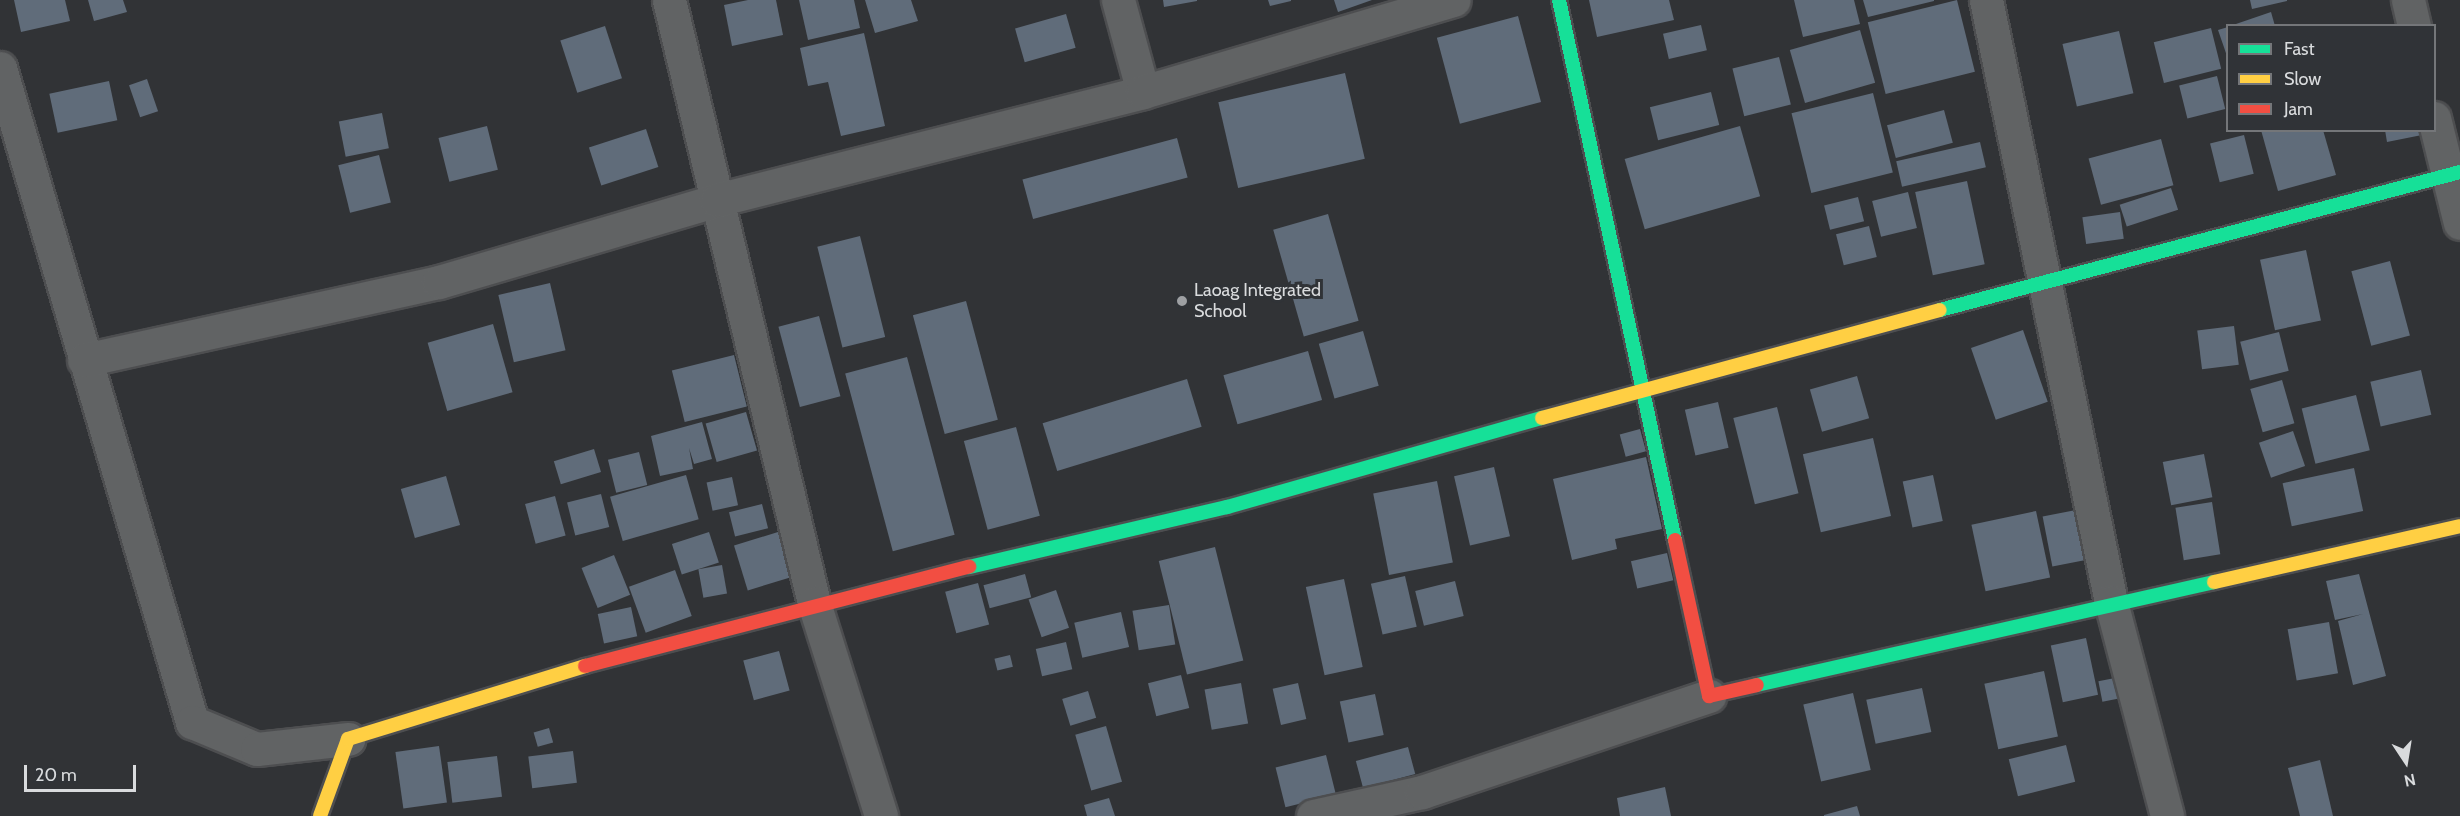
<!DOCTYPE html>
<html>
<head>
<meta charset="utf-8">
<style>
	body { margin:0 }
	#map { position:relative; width:2460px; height:816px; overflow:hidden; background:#313336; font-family:Cabin,sans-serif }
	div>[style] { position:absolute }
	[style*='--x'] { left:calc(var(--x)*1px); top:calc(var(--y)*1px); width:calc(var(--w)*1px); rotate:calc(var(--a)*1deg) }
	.building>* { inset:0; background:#606c7a; transform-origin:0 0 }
	.roads { filter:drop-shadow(2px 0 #4d4e50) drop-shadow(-2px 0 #4d4e50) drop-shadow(0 2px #4d4e50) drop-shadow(0 -2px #4d4e50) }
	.street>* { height:33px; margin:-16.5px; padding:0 16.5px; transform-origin:16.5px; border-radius:16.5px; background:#616364 }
	.fast>* { height:14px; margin:-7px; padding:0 7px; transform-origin:7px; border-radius:7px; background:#16e098 }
	.slow>* { height:14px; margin:-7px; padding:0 7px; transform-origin:7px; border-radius:7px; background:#ffcf43 }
	.jam>* { height:14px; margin:-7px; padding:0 7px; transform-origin:7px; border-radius:7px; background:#f24e42 }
	.dots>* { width:16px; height:16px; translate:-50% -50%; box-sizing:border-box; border:3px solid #303337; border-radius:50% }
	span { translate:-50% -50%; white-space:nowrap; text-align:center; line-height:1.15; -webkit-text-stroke:6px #303337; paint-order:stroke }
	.poi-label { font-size:18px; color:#d9dbdd }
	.left { translate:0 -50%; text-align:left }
	.legend { position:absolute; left:2226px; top:24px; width:210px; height:108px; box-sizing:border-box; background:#303337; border:2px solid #747679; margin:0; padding:8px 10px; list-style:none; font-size:18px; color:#d9dbdd }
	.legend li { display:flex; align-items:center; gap:12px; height:30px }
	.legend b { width:30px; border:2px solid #747679 }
	.north { position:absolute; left:2376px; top:732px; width:60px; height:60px; -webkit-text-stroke:4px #303337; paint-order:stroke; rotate:168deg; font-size:16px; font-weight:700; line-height:24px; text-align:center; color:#d9dbdd }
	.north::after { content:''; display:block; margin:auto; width:21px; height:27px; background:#d9dbdd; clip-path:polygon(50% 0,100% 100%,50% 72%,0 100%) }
	.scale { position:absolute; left:24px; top:765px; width:112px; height:27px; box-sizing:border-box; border:3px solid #d9dbdd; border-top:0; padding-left:8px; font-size:18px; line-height:21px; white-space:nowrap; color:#d9dbdd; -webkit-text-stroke:4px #303337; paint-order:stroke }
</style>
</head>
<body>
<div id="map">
	<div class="building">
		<i style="clip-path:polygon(14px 0,65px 0,70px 21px,21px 32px)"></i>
		<i style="clip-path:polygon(88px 0,123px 0,127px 12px,94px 21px)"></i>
		<i style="clip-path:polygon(748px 0,776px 0,783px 35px,732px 46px,724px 5px)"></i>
		<i style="clip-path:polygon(799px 0,854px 0,860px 28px,808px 40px)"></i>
		<i style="clip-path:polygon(865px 0,911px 0,918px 21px,875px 33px)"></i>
		<i style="clip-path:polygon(1163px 0,1197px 0,1197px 1px,1164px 7px)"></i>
		<i style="clip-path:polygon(1268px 0,1291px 0,1291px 1px,1270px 6px)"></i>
		<i style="clip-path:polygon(1334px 0,1372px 0,1338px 12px)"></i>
		<i style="clip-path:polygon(1589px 0,1669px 0,1674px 20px,1597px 37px)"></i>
		<i style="clip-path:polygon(1794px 0,1854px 0,1860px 24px,1803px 37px)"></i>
		<i style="clip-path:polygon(1863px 0,1934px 0,1934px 1px,1868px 17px)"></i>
		<i style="left:1957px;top:0;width:74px;height:92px;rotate:76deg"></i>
		<i style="clip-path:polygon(2250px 0,2287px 0,2287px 1px,2252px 9px)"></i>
		<i style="clip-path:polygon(2271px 12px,2275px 26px,2233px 26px,2233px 25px)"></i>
		<i style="left:1066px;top:14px;width:35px;height:53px;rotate:74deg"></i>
		<i style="left:1518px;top:16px;width:89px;height:84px;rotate:75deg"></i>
		<i style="left:1701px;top:25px;width:26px;height:39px;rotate:77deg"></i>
		<i style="left:605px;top:26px;width:55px;height:47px;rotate:72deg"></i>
		<i style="clip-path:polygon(2228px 27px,2228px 56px,2227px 56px,2218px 30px)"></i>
		<i style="left:2211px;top:28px;width:42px;height:59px;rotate:76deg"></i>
		<i style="left:1860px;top:30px;width:55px;height:73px;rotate:74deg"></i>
		<i style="left:2119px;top:31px;width:64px;height:58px;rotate:77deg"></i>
		<i style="clip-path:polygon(864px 33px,885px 126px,841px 136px,828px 82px,808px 86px,800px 48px)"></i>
		<i style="left:1779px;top:57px;width:49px;height:48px;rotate:76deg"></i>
		<i style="left:1345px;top:73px;width:88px;height:130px;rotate:77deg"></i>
		<i style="left:2217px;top:76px;width:34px;height:39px;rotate:76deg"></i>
		<i style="left:147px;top:79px;width:34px;height:19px;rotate:71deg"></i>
		<i style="left:109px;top:81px;width:40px;height:61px;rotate:78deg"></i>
		<i style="left:1711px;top:92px;width:34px;height:63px;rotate:76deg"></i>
		<i style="left:1873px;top:93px;width:82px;height:84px;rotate:76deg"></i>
		<i style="left:1944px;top:110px;width:34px;height:59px;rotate:75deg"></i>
		<i style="left:382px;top:113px;width:36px;height:44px;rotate:79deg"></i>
		<i style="left:487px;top:126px;width:45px;height:50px;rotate:76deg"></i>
		<i style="left:1740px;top:126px;width:73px;height:120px;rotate:74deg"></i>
		<i style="left:646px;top:129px;width:40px;height:60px;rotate:72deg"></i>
		<i style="clip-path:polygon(2261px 130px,2323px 130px,2336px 175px,2278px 191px)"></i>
		<i style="clip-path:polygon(2385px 130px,2421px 130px,2422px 135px,2387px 142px)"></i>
		<i style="left:2244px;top:135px;width:40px;height:35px;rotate:76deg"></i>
		<i style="left:1177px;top:138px;width:41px;height:160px;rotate:75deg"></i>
		<i style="left:2161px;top:139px;width:48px;height:75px;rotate:75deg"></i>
		<i style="left:1980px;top:142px;width:26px;height:86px;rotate:77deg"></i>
		<i style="left:379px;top:155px;width:49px;height:42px;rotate:76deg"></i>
		<i style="left:1967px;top:181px;width:85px;height:53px;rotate:78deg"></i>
		<i style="left:2171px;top:188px;width:23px;height:54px;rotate:72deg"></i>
		<i style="left:1908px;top:192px;width:37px;height:37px;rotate:76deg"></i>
		<i style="left:1858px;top:197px;width:25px;height:35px;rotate:76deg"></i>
		<i style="left:2120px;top:212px;width:27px;height:38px;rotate:82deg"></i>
		<i style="left:1328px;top:214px;width:111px;height:57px;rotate:74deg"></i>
		<i style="left:1869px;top:226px;width:32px;height:34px;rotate:76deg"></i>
		<i style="left:860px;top:236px;width:104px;height:44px;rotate:76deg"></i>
		<i style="left:2306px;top:250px;width:72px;height:47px;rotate:78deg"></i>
		<i style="left:2390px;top:261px;width:77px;height:40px;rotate:75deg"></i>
		<i style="left:550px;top:283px;width:69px;height:53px;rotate:77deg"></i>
		<i style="left:966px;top:301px;width:123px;height:55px;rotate:75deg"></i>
		<i style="left:819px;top:316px;width:83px;height:42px;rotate:75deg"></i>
		<i style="left:493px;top:324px;width:71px;height:68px;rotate:74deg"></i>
		<i style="left:2234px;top:326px;width:39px;height:37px;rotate:83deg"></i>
		<i style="left:2023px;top:330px;width:76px;height:55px;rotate:71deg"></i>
		<i style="left:1363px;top:331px;width:57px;height:46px;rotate:74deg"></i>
		<i style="left:2279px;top:332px;width:40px;height:40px;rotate:76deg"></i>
		<i style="left:1308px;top:351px;width:51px;height:88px;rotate:74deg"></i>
		<i style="left:734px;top:355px;width:53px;height:64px;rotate:76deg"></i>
		<i style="left:907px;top:357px;width:184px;height:64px;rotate:75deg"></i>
		<i style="left:2421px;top:370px;width:46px;height:52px;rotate:77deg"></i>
		<i style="left:1857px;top:376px;width:44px;height:49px;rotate:74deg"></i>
		<i style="left:1187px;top:379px;width:50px;height:151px;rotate:73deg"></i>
		<i style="left:2282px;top:380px;width:45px;height:33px;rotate:74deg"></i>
		<i style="left:2356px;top:395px;width:57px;height:56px;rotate:76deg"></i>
		<i style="left:1718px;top:402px;width:47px;height:34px;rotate:77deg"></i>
		<i style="left:1777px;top:407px;width:89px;height:45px;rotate:76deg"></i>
		<i style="left:746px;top:412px;width:40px;height:42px;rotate:74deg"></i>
		<i style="clip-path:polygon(702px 422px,712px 459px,694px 464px,689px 448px,693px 469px,660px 476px,651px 436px)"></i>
		<i style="left:1016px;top:427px;width:92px;height:54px;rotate:75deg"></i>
		<i style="left:1640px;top:429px;width:23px;height:21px;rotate:75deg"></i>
		<i style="left:2293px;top:431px;width:37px;height:36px;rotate:71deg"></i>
		<i style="left:1873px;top:438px;width:80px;height:72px;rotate:77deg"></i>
		<i style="left:594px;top:449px;width:24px;height:42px;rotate:73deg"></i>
		<i style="left:639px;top:452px;width:34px;height:32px;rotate:76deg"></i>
		<i style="left:2204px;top:454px;width:44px;height:42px;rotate:79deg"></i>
		<i style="clip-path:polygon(1646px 457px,1662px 529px,1615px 539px,1617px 549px,1572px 560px,1553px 479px)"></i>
		<i style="left:1494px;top:467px;width:71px;height:41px;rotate:77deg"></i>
		<i style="left:2354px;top:468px;width:44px;height:73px;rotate:78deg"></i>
		<i style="left:686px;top:475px;width:46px;height:79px;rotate:74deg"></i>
		<i style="left:1933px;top:475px;width:47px;height:31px;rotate:78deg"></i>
		<i style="left:446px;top:476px;width:51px;height:47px;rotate:74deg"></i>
		<i style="left:732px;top:477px;width:29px;height:26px;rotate:78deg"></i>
		<i style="left:1437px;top:481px;width:83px;height:65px;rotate:79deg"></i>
		<i style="left:601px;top:494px;width:34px;height:35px;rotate:76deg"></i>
		<i style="left:555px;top:496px;width:41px;height:31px;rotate:75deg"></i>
		<i style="left:2212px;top:502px;width:53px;height:37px;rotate:81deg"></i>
		<i style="left:762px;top:504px;width:25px;height:34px;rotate:76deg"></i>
		<i style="left:2076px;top:510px;width:51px;height:34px;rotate:79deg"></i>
		<i style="left:2036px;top:511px;width:68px;height:66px;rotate:78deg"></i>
		<i style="left:709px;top:532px;width:32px;height:39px;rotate:72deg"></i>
		<i style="left:778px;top:532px;width:47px;height:46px;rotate:73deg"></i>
		<i style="left:1215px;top:547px;width:117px;height:58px;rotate:76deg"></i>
		<i style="left:1667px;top:553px;width:28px;height:37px;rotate:77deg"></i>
		<i style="left:614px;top:555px;width:43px;height:35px;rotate:68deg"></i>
		<i style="left:722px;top:565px;width:29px;height:24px;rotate:80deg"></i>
		<i style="left:675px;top:570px;width:49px;height:49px;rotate:70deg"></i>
		<i style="left:1025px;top:574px;width:24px;height:43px;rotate:75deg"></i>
		<i style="clip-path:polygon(2359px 574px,2386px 676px,2353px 685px,2338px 621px,2363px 614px,2335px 620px,2326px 581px)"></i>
		<i style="left:1405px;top:576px;width:52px;height:35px;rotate:77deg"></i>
		<i style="left:1344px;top:579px;width:90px;height:39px;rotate:78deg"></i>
		<i style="left:1455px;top:581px;width:36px;height:41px;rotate:76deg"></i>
		<i style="left:978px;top:583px;width:43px;height:34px;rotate:75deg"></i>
		<i style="left:1056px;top:590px;width:40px;height:29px;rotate:71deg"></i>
		<i style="left:1169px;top:605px;width:40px;height:37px;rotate:81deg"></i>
		<i style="left:631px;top:607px;width:30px;height:34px;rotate:78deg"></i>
		<i style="left:1121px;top:612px;width:36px;height:48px;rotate:77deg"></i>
		<i style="left:2329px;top:622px;width:52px;height:42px;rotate:80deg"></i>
		<i style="left:2086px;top:638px;width:58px;height:36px;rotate:78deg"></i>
		<i style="left:1066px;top:642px;width:28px;height:31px;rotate:77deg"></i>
		<i style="left:779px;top:651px;width:41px;height:37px;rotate:75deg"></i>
		<i style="left:1010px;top:655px;width:12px;height:16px;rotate:76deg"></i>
		<i style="left:2044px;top:671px;width:67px;height:61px;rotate:78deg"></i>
		<i style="left:1181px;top:675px;width:34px;height:34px;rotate:76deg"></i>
		<i style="left:2120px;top:677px;width:21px;height:22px;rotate:79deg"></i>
		<i style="left:1241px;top:683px;width:41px;height:37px;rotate:80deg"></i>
		<i style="left:1298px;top:683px;width:37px;height:26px;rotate:77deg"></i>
		<i style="left:1922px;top:688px;width:45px;height:57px;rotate:78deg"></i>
		<i style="left:1088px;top:691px;width:28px;height:27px;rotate:73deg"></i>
		<i style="left:1853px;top:693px;width:79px;height:51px;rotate:77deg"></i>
		<i style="left:1375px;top:694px;width:42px;height:36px;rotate:78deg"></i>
		<i style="left:1106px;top:726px;width:58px;height:32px;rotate:74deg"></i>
		<i style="left:549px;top:728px;width:15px;height:16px;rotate:74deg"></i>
		<i style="left:2066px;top:745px;width:38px;height:59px;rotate:76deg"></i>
		<i style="left:439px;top:746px;width:57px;height:44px;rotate:82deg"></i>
		<i style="left:1408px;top:747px;width:28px;height:54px;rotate:75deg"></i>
		<i style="left:573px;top:751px;width:32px;height:45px;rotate:83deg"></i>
		<i style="left:1326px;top:755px;width:41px;height:52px;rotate:76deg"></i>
		<i style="left:497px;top:756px;width:41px;height:50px;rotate:83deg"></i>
		<i style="clip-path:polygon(2320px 760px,2333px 816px,2300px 816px,2288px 768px)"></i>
		<i style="clip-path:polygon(1665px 787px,1671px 816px,1620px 816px,1617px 798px)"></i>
		<i style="clip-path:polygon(1109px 798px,1115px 816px,1087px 816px,1084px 805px)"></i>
		<i style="clip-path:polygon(1857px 806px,1860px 816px,1824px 816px,1824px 815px)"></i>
	</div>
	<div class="roads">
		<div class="street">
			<i style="--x:669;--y:0;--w:620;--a:76.48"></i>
			<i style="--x:814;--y:603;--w:223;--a:72.5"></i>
			<i style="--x:1118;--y:0;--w:95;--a:74.8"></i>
			<i style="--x:1986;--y:0;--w:615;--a:78.27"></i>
			<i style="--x:2111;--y:602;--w:221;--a:75.3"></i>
			<i style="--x:2408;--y:0;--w:27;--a:77"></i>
			<i style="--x:0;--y:68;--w:682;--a:73.64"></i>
			<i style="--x:192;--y:722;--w:70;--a:22.6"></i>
			<i style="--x:257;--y:749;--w:92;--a:-6.3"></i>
			<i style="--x:2434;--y:118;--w:108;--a:76.1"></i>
			<i style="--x:84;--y:360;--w:363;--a:-12.4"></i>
			<i style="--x:439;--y:282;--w:290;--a:-16.4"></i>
			<i style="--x:717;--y:200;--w:439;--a:-14.2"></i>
			<i style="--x:1143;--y:92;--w:324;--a:-16.5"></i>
			<i style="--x:1313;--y:816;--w:112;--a:-12.4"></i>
			<i style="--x:1422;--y:792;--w:303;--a:-18.5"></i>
		</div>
		<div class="fast">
			<i style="--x:1559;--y:0;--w:552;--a:77.88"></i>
			<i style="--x:1940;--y:310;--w:538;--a:-14.86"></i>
			<i style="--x:969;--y:567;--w:265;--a:-13.1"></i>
			<i style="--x:1227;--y:507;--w:327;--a:-15.8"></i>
			<i style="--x:1757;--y:685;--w:468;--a:-12.7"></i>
		</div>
		<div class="slow">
			<i style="--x:1542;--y:418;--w:412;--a:-15.2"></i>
			<i style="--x:2214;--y:582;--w:252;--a:-12.8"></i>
			<i style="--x:320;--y:816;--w:82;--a:-70"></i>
			<i style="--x:348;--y:739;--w:248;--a:-17.1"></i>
		</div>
		<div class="jam">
			<i style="--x:1675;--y:540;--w:160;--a:77.7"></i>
			<i style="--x:1709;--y:696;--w:49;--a:-12.9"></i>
			<i style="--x:585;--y:666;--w:397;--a:-14.5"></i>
		</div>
	</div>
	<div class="dots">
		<i style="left:1182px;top:301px;background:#9ea0a3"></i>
	</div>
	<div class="poi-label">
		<span class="left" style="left:1194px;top:301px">Laoag Integrated<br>School</span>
	</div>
	<ul class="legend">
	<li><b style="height:8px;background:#16e098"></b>Fast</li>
	<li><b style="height:8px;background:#ffcf43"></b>Slow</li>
	<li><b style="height:8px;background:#f24e42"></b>Jam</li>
	</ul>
	<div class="north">N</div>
	<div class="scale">20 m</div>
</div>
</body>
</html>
